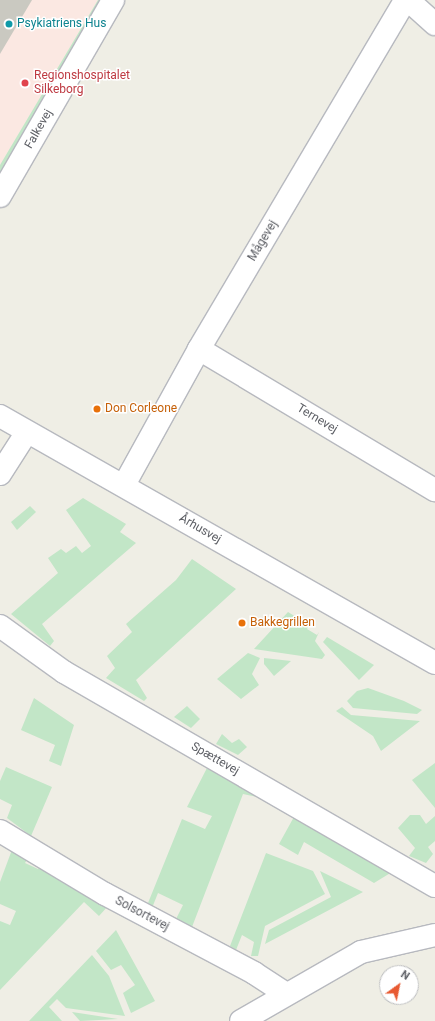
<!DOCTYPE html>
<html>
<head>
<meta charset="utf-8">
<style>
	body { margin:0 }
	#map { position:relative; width:435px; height:1021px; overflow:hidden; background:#efeee5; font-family:Roboto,sans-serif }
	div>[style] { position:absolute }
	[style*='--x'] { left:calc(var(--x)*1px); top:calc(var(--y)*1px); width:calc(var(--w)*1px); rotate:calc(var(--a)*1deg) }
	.medical>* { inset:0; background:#fbe8e2 }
	.green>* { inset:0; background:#c2e6c7 }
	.building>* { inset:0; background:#cac9c1 }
	.roads { filter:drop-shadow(1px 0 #b7b9bf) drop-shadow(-1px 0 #b7b9bf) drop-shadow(0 1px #b7b9bf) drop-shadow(0 -1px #b7b9bf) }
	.minor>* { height:22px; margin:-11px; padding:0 11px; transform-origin:11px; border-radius:11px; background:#fff }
	.dots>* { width:11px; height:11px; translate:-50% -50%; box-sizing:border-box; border:2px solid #fff; border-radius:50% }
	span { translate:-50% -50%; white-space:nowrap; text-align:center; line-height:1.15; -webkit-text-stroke:3px #fff; paint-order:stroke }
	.culture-label { font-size:12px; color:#0d838f }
	.left { translate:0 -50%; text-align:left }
	.health-label { font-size:12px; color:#be3a42 }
	.street-label { font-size:12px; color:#5d5f65 }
	.food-label { font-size:12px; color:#c56008 }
	.north { position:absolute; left:379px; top:965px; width:40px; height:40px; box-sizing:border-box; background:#fff; border:1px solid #bebfc1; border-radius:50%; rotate:33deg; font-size:11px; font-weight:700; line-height:16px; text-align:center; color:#5d5f65 }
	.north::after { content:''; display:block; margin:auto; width:14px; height:18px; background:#e85a32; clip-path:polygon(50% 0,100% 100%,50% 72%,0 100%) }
</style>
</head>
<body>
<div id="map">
	<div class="medical">
		<i style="clip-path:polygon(0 0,98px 0,0 165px)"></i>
	</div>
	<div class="green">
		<i style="clip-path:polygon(98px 0,103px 0,0 175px,0 165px)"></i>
		<i style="clip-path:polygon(83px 498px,126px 524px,120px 532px,136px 543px,42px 624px,54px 641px,50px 646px,11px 614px,58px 573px,48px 558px,61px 549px,66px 553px,76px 546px,82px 553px,91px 546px,66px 510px)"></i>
		<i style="clip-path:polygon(30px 506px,36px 512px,17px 530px,11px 522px)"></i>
		<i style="clip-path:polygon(192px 559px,236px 589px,136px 680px,147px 698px,144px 701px,106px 678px,115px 668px,107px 656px,132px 632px,126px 624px,176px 580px)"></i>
		<i style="clip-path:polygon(288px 612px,309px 625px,307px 629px,317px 635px,319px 632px,315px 641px,325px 655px,322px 659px,254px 649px)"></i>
		<i style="clip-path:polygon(327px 637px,374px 665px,359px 680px,323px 642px)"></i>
		<i style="clip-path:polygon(248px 653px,260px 658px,252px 674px,259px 685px,241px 699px,217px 679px)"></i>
		<i style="clip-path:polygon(264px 658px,291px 661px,274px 676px,264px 664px)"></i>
		<i style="clip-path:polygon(368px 688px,404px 701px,422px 710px,417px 714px,353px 708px,347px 701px,357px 691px)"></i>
		<i style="clip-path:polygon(34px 698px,74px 725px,61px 766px,49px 761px,55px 745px,21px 730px)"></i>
		<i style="clip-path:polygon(187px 706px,200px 719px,191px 728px,174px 717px)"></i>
		<i style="clip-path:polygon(342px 707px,351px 715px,420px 721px,381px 751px,373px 736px,336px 711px)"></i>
		<i style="clip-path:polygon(222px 734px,232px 743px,239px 739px,247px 747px,238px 755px,216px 744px)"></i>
		<i style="clip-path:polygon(435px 763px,435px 808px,412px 780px)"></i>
		<i style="clip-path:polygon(208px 766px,267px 799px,243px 794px,192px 927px,176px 919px,183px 905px,158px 893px,152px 908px,148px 903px,182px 819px,205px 829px,212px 816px,187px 807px)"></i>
		<i style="clip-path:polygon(6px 767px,52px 787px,31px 836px,7px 818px,12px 805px,0 799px,0 781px)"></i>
		<i style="clip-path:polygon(295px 815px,392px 872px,374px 883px,304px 842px,298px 855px,279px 844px)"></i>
		<i style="clip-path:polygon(410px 815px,420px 815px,426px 824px,435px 816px,435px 841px,428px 847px,433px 854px,426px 863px,409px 856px,415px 848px,398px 828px)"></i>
		<i style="clip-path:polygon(13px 847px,28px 858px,25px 863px,38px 869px,41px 866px,108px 906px,99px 916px,84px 902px,0 990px,0 921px,10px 925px,16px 911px,0 904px,0 882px)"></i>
		<i style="clip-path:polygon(266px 853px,313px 871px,325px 894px,265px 926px,258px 956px,251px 956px,254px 942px,242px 935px,236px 950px,230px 946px)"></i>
		<i style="clip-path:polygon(320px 871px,363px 892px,265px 944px,269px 930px,331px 897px)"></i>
		<i style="clip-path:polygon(116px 930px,155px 1001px,131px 1013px,123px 993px,135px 985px,121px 965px,111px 970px,96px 951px)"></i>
		<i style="clip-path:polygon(92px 955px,109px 976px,125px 1016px,66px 1008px,57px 999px,49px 1007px,62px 1021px,29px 1021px)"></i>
		<i style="clip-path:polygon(72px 1012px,118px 1019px,80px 1021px)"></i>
	</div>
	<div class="building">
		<i style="clip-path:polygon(0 0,32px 0,0 54px)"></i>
	</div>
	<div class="roads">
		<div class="minor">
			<i style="--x:408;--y:0;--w:36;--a:42"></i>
			<i style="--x:0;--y:196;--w:226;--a:-60"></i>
			<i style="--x:199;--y:349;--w:275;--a:30.9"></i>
			<i style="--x:0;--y:416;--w:500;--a:29.59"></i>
			<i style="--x:0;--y:474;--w:50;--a:-57.3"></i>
			<i style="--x:124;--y:485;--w:155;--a:-61.1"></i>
			<i style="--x:199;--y:349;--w:405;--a:-59.4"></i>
			<i style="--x:0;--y:626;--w:79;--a:35.7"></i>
			<i style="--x:64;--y:672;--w:428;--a:30"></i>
			<i style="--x:0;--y:831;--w:122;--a:31"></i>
			<i style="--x:105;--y:894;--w:169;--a:27.9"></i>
			<i style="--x:254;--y:973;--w:38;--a:33"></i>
			<i style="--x:241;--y:1021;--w:138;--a:-29.9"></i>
			<i style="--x:361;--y:952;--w:76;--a:-12.9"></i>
		</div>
	</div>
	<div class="dots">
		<i style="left:9px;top:24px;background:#0f9aa8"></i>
		<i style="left:25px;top:83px;background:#e0444e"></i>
		<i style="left:97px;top:409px;background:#e8710a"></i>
		<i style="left:242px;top:623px;background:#e8710a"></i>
	</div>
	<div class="culture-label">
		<span class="left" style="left:17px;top:24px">Psykiatriens Hus</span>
	</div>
	<div class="health-label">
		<span class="left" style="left:34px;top:83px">Regionshospitalet<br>Silkeborg</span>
	</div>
	<div class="street-label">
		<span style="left:39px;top:129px;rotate:-60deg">Falkevej</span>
		<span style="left:263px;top:241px;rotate:-59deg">Mågevej</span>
		<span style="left:317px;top:419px;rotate:31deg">Ternevej</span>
		<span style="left:200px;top:529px;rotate:30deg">Århusvej</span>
		<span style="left:215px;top:759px;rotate:30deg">Spættevej</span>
		<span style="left:142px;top:914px;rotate:28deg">Solsortevej</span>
	</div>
	<div class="food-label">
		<span class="left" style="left:105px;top:409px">Don Corleone</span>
		<span class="left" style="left:250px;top:623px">Bakkegrillen</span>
	</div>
	<div class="north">N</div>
</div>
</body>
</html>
